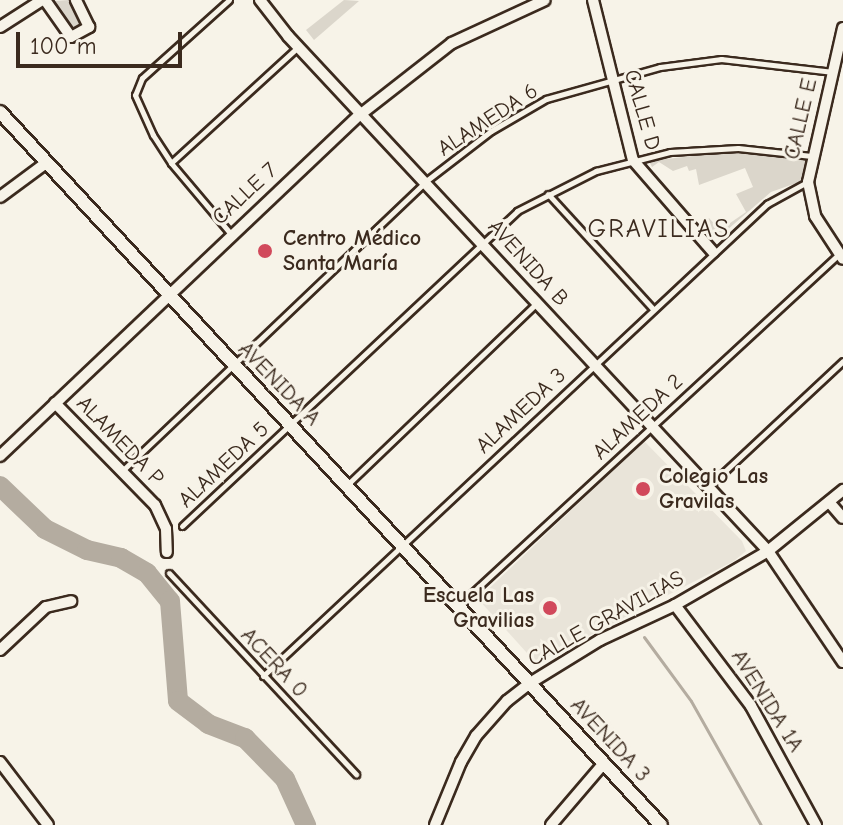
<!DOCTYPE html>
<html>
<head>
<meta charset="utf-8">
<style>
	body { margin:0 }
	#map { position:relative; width:843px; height:825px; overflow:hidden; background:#f7f3e8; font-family:"Comic Neue",sans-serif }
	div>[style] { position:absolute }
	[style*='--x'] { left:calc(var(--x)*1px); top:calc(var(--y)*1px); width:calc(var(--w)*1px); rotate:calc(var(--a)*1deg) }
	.built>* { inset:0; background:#e9e4d9 }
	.green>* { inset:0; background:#dbd6cb }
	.stream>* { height:3px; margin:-1.5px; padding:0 1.5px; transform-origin:1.5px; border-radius:1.5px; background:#b4aca0 }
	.river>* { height:20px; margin:-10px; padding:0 10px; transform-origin:10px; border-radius:10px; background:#b4aca0 }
	.roads { filter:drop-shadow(2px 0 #3b2a1e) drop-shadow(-2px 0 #3b2a1e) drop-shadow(0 2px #3b2a1e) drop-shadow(0 -2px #3b2a1e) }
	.service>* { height:5px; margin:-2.5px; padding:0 2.5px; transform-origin:2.5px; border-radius:2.5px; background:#f7f3e8 }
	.minor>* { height:10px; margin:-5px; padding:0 5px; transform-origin:5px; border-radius:5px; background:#f7f3e8 }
	.tertiary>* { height:12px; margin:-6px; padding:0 6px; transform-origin:6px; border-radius:6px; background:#f7f3e8 }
	.dots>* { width:22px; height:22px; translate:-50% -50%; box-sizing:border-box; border:4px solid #f7f3e8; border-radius:50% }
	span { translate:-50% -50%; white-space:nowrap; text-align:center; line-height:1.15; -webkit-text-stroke:6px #f7f3e8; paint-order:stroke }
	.street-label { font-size:22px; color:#3b2a1e }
	.poi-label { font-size:22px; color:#3b2a1e; font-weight:700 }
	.left { translate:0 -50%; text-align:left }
	.right { translate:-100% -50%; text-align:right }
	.quarter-label { font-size:26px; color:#3b2a1e; letter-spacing:2px }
	.scale { position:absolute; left:16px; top:32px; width:166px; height:36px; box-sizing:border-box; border:4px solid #3b2a1e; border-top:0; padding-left:10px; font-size:24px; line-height:28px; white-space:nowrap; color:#3b2a1e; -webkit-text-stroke:6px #f7f3e8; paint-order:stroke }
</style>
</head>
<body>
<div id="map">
	<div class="built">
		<i style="clip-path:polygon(644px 441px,742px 541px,746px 551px,734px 561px,536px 663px,478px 599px)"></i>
	</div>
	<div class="green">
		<i style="clip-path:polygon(69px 0,84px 26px,72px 33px,55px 1px)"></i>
		<i style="clip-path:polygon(344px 0,359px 1px,314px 40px,306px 30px)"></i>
		<i style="clip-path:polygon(727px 152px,806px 160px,802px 181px,771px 192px,719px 237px,703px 223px,709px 218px,720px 230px,746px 212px,736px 194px,753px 187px,745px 168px,699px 185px,696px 169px,689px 171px,687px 166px,673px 171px,659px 162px,652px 167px,649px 161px)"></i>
	</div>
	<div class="stream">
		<i style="--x:644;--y:637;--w:79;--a:53.7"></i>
		<i style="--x:691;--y:701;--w:142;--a:60.6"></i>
	</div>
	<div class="river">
		<i style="--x:0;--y:486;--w:62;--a:43.7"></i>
		<i style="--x:45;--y:529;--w:47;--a:26.6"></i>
		<i style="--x:87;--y:550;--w:35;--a:13"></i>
		<i style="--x:121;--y:558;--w:30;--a:30"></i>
		<i style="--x:147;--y:573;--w:36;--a:51"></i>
		<i style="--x:170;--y:601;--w:100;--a:85.4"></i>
		<i style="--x:178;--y:701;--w:38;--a:37"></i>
		<i style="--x:208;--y:724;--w:40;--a:21"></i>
		<i style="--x:245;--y:738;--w:57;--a:45.7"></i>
		<i style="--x:285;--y:779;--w:51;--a:65.5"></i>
	</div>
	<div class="roads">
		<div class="service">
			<i style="--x:229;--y:0;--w:117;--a:138.1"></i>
			<i style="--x:142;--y:78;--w:18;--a:112"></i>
			<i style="--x:135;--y:95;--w:44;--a:65.8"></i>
			<i style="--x:153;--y:135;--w:33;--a:57"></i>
			<i style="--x:171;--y:163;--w:93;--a:49.8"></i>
			<i style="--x:171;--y:163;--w:171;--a:-42.4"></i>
			<i style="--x:548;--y:194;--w:156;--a:47.6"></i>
			<i style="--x:123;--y:470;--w:419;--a:-43.6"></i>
			<i style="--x:426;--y:181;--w:82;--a:-37.6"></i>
			<i style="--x:491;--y:131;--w:64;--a:-30.2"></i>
			<i style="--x:546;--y:99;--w:118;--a:-15.7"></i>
			<i style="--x:660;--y:67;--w:62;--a:-7.5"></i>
			<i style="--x:721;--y:59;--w:113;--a:6.6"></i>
			<i style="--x:347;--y:485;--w:262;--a:-43.8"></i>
			<i style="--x:709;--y:486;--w:183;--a:-43"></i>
			<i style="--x:182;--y:526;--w:460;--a:-43.2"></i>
			<i style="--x:517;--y:211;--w:89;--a:-26.9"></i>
			<i style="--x:596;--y:171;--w:76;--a:-14.4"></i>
			<i style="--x:670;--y:152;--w:68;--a:-3.4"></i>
			<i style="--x:738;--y:148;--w:74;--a:6.2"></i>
			<i style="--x:169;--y:573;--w:275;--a:47.1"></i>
			<i style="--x:460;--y:604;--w:516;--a:-42.72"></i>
			<i style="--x:263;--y:676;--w:691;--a:-43.12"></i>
			<i style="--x:767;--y:204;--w:46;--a:-28.8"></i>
		</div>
		<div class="minor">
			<i style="--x:45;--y:0;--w:45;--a:54.9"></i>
			<i style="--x:71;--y:37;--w:21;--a:-29"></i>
			<i style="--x:89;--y:27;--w:30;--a:-116"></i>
			<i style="--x:260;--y:0;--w:46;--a:52.1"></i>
			<i style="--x:288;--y:36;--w:704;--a:47.01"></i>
			<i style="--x:768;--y:551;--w:134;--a:56"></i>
			<i style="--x:593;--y:0;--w:165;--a:76"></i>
			<i style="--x:633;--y:160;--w:122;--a:49"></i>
			<i style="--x:0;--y:27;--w:50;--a:-32.7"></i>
			<i style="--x:843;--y:28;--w:158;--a:102.8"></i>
			<i style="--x:808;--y:182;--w:35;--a:78"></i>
			<i style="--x:815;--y:216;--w:51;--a:56.9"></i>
			<i style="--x:0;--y:197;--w:57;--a:-36.5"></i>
			<i style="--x:55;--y:403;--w:143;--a:45.6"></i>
			<i style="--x:155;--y:505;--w:26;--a:65"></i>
			<i style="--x:166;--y:529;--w:23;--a:88"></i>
			<i style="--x:0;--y:456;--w:497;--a:-43.5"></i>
			<i style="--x:361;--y:114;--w:115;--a:-38"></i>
			<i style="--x:452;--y:43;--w:102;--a:-24.8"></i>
			<i style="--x:829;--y:502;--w:21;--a:49"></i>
			<i style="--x:675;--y:605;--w:126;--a:53"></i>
			<i style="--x:751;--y:706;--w:136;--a:61.4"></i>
			<i style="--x:0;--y:650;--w:63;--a:-43.1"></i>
			<i style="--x:46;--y:607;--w:26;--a:-13"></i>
			<i style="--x:0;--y:762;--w:79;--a:52.7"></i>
			<i style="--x:435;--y:825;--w:68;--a:-67.6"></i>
			<i style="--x:461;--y:762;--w:30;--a:-60"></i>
			<i style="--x:476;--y:736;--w:47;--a:-48.5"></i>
			<i style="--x:507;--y:701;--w:29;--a:-38"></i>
			<i style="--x:530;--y:683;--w:82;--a:-31.6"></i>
			<i style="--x:600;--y:640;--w:83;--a:-25"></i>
			<i style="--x:675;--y:605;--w:108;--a:-30.1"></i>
			<i style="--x:768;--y:551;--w:97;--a:-39.1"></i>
			<i style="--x:551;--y:825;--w:82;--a:-49.5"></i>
		</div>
		<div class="tertiary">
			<i style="--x:0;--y:112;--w:972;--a:47.17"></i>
		</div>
	</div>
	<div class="dots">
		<i style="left:265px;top:251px;background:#d1495b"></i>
		<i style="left:643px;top:489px;background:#d1495b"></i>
		<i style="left:550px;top:608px;background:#d1495b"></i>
	</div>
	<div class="street-label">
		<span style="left:642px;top:110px;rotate:74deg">CALLE D</span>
		<span style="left:801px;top:119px;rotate:-77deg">CALLE E</span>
		<span style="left:488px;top:120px;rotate:-33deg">ALAMEDA 6</span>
		<span style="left:245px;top:194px;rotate:-43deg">CALLE 7</span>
		<span style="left:528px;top:263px;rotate:48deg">AVENIDA B</span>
		<span style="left:279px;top:384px;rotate:46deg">AVENIDA A</span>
		<span style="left:521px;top:411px;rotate:-43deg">ALAMEDA 3</span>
		<span style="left:638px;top:417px;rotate:-43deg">ALAMEDA 2</span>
		<span style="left:120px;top:441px;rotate:46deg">ALAMEDA P</span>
		<span style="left:224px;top:465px;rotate:-43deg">ALAMEDA 5</span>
		<span style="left:606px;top:619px;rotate:-29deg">CALLE GRAVILIAS</span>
		<span style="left:274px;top:663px;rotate:47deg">ACERA 0</span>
		<span style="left:767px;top:701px;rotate:58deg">AVENIDA 1A</span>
		<span style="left:610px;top:740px;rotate:47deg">AVENIDA 3</span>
	</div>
	<div class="poi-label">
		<span class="left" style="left:283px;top:251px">Centro Médico<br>Santa María</span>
		<span class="left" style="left:659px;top:489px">Colegio Las<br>Gravilas</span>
		<span class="right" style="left:534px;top:608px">Escuela Las<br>Gravilias</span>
	</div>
	<div class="quarter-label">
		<span style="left:659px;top:230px">GRAVILIAS</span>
	</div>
	<div class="scale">100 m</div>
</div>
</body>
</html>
